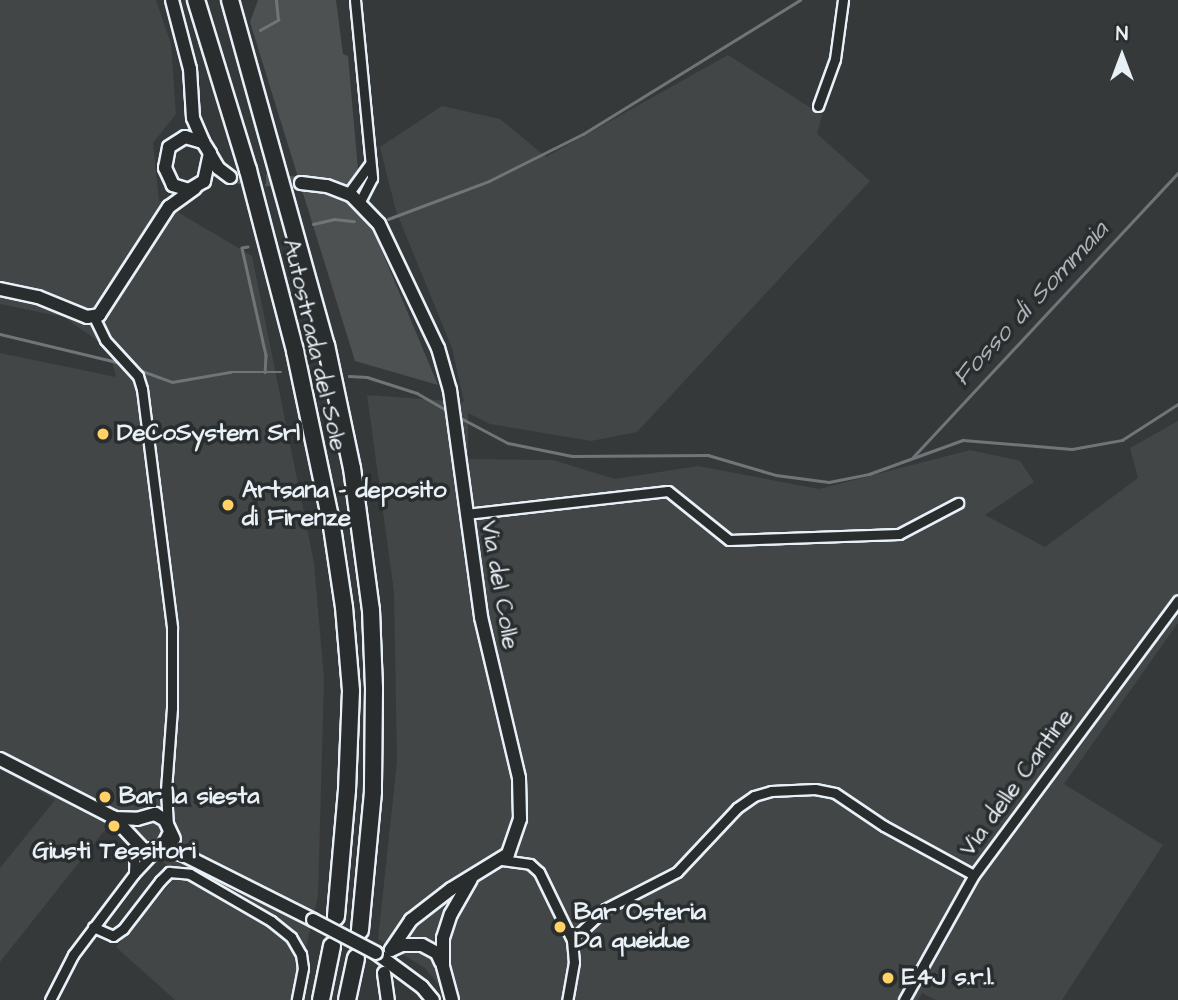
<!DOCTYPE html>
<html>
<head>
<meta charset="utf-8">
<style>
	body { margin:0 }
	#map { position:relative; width:1178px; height:1000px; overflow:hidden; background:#35393a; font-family:"Architects Daughter",sans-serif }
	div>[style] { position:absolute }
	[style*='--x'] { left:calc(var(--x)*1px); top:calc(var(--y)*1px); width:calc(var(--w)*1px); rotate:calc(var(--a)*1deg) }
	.built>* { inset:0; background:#424647 }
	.green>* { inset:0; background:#4d5152 }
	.stream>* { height:2.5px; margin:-1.25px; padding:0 1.25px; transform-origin:1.25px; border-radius:1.25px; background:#707579 }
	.secondary-tunnel>* { height:12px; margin-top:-6px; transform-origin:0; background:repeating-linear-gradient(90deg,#505556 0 12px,transparent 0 18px) }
	.roads { filter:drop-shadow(2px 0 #e8f1f8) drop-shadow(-2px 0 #e8f1f8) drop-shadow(0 2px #e8f1f8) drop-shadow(0 -2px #e8f1f8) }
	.street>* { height:9px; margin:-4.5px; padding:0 4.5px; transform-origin:4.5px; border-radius:4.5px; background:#2a2d2e }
	.secondary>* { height:12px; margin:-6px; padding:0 6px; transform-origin:6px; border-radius:6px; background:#2a2d2e }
	.highway>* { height:16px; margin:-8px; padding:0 8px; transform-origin:8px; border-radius:8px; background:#2a2d2e }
	.bridges { filter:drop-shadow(2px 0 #e8f1f8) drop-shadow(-2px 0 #e8f1f8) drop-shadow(0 2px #e8f1f8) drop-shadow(0 -2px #e8f1f8) }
	.secondary-bridge>* { height:12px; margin:-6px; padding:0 6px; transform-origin:6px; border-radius:6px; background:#2a2d2e }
	.dots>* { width:19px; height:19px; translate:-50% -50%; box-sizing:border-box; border:4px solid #2a2d2e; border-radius:50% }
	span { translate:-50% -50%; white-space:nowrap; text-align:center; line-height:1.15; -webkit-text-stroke:7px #2a2d2e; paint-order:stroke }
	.street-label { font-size:24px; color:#e8f1f8 }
	.poi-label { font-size:24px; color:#e8f1f8; font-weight:700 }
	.left { translate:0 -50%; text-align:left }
	.water-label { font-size:26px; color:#acb3b8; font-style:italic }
	.north { position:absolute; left:1087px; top:21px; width:70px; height:70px; -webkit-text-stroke:5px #2a2d2e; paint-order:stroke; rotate:0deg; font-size:19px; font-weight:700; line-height:28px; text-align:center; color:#e8f1f8 }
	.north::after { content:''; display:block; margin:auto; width:24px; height:32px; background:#e8f1f8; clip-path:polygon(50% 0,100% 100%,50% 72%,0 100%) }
</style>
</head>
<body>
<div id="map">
	<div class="built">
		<i style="clip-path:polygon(0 0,156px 0,171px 44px,176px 114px,153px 143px,159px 201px,252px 256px,314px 563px,324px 679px,318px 896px,294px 1000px,175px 1000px,116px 947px,179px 873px,108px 826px,0 962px,0 868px,55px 800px,0 769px,0 353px,116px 377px,109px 349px,64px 317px,0 304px)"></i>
		<i style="clip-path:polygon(728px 55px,822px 115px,817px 134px,870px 181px,637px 432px,591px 441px,490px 424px,468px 413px,468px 459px,553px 460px,615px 479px,698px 466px,819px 489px,970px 450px,1020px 461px,1034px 482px,985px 515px,1045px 547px,1138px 478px,1130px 448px,1178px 421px,1178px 623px,1064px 784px,1163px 845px,1062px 1000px,936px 1000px,922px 993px,918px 1000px,451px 1000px,425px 968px,378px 939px,397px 761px,394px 592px,367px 395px,464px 402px,452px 348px,396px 211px,380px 147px,442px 106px,500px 119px,546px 157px)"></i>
	</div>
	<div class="green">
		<i style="clip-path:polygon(258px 0,336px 0,343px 54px,348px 56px,359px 181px,376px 237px,438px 385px,355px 361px,250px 22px)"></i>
	</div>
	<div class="stream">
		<i style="--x:260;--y:30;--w:21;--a:-29"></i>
		<i style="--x:278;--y:20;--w:20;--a:-96"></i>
		<i style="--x:388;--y:219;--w:108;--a:-20.6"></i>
		<i style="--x:489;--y:181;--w:105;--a:-26.6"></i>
		<i style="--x:583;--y:134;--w:255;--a:-31.7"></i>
		<i style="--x:313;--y:224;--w:22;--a:-13"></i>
		<i style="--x:334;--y:219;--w:20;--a:6"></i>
		<i style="--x:248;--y:247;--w:6;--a:171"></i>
		<i style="--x:242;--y:248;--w:110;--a:77.4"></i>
		<i style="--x:266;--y:355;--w:17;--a:93"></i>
		<i style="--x:0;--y:334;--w:124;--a:13.5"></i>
		<i style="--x:137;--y:369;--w:37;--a:20"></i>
		<i style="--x:172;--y:382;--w:59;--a:-9.8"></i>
		<i style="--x:230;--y:372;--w:51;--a:0"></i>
		<i style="--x:349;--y:376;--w:18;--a:3"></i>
		<i style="--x:367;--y:377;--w:52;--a:17.7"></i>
		<i style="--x:417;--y:393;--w:38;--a:30"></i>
		<i style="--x:459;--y:417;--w:55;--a:28"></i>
		<i style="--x:508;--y:443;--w:65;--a:11.5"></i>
		<i style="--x:572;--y:456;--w:136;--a:-0.4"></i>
		<i style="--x:708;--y:455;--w:71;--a:16.4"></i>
		<i style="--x:776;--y:475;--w:53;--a:7.5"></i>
		<i style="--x:829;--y:482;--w:41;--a:-11.3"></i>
		<i style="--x:869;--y:474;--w:100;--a:-19.9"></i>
		<i style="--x:963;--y:440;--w:109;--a:4.7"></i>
		<i style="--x:1072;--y:449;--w:51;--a:-10.2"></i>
		<i style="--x:1122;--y:440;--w:67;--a:-32.7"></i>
		<i style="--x:913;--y:457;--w:388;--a:-47"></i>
	</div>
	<div class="secondary-tunnel">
		<i style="--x:230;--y:177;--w:71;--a:4.8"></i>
	</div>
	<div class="roads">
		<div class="street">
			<i style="--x:355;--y:0;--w:179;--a:84.5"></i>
			<i style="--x:372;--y:178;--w:27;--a:117"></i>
			<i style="--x:818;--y:106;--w:50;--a:-70.1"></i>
			<i style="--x:835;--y:59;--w:60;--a:-82.3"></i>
			<i style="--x:348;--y:194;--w:37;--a:-54"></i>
			<i style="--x:94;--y:317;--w:25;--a:64"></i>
			<i style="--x:105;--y:340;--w:49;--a:47.5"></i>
			<i style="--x:138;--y:376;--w:14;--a:73"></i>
			<i style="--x:142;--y:389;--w:241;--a:82.8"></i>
			<i style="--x:172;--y:628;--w:80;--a:90"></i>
			<i style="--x:172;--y:708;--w:81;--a:94.2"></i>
			<i style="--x:166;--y:789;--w:35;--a:87"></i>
			<i style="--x:466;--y:514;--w:203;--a:-6.5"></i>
			<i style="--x:668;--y:491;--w:78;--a:38.8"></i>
			<i style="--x:729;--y:540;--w:170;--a:-2"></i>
			<i style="--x:899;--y:534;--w:67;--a:-27.7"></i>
			<i style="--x:502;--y:860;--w:28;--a:8"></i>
			<i style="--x:530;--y:864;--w:12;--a:42"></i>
			<i style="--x:539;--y:872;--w:76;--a:64.1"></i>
			<i style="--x:572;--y:940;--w:22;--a:85"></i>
			<i style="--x:574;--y:962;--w:39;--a:100"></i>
			<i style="--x:134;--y:874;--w:32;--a:-88"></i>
			<i style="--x:93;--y:927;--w:22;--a:24"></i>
			<i style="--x:113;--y:936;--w:12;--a:-35"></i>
			<i style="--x:123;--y:929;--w:61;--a:-52.4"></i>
			<i style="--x:160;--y:881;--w:13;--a:-45"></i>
			<i style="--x:169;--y:872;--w:21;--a:5"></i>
			<i style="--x:190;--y:874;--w:94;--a:30.1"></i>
			<i style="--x:271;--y:921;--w:26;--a:39"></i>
			<i style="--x:291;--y:937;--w:20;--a:60"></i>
			<i style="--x:301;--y:954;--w:14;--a:82"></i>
			<i style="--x:303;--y:968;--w:33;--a:101"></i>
			<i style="--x:572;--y:940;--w:45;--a:-43.2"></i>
			<i style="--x:605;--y:909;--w:81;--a:-27.2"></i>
			<i style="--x:677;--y:872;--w:88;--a:-46.8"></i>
			<i style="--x:737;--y:808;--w:21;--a:-35"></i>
			<i style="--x:754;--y:796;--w:18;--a:-16"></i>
			<i style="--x:771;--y:791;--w:44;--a:-2.6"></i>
			<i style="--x:815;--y:789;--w:20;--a:11"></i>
			<i style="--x:835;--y:793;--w:59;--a:34"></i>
			<i style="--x:884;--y:826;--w:102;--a:28.6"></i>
			<i style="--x:50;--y:1000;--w:51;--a:-62.9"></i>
			<i style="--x:73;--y:955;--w:101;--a:-53"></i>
			<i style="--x:134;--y:874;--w:33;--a:-47"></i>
			<i style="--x:904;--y:1000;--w:143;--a:-60.8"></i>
			<i style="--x:974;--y:875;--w:342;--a:-53.4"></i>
		</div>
		<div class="secondary">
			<i style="--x:172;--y:0;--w:71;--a:75.4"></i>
			<i style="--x:190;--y:69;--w:49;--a:86.5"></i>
			<i style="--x:193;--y:118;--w:26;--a:67"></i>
			<i style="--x:185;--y:137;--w:19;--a:16"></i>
			<i style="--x:203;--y:142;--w:13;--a:58"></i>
			<i style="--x:210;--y:153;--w:29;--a:102"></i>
			<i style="--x:204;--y:181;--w:17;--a:149"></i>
			<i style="--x:189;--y:190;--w:17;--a:-163"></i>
			<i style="--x:173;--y:185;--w:19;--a:-115"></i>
			<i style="--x:165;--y:168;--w:21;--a:-79"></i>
			<i style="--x:169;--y:147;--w:19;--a:-32"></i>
			<i style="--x:210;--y:154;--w:16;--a:60"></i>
			<i style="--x:218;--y:168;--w:15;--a:37"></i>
			<i style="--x:301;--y:183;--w:26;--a:7"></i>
			<i style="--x:327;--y:186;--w:26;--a:21"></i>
			<i style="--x:351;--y:195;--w:40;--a:46"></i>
			<i style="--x:379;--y:224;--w:137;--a:64.6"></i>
			<i style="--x:438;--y:348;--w:44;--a:74.1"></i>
			<i style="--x:450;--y:390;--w:229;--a:82.2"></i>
			<i style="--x:481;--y:617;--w:165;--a:76.7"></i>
			<i style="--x:519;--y:778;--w:41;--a:88.6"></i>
			<i style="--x:520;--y:819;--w:37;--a:109"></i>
			<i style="--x:508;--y:854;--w:67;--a:148.4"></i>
			<i style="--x:451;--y:889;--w:51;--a:142.2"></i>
			<i style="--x:411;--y:920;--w:36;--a:124"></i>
			<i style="--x:0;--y:289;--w:39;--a:12"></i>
			<i style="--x:38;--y:297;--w:53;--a:22.2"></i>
			<i style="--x:87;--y:317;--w:12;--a:-9"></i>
			<i style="--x:99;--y:315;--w:129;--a:-57.1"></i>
			<i style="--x:169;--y:207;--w:32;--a:-36"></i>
			<i style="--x:0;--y:759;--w:127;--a:27.2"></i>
			<i style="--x:113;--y:817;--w:45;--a:46.8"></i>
			<i style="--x:144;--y:850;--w:18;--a:-6"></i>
			<i style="--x:162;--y:848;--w:18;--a:-63"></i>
			<i style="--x:113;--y:818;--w:24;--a:2"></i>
			<i style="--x:137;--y:819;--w:19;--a:-16"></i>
			<i style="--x:155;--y:814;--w:12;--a:31"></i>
			<i style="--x:165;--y:820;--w:21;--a:65"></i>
			<i style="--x:162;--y:848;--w:23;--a:18"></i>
			<i style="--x:184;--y:855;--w:144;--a:26.7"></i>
			<i style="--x:391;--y:950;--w:12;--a:-24"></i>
			<i style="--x:402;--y:945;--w:20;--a:0"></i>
			<i style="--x:422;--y:945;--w:17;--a:28"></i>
			<i style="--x:437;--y:953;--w:10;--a:66"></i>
			<i style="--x:376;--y:953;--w:57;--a:36.5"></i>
			<i style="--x:422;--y:987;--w:17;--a:50"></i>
			<i style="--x:384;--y:973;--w:27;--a:82"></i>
			<i style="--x:452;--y:1000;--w:35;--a:-105"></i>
			<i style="--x:443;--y:966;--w:28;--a:-90"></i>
			<i style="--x:443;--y:938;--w:25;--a:-72"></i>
			<i style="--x:451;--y:914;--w:40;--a:-60.3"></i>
		</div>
		<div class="highway">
			<i style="--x:196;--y:0;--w:178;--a:73"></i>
			<i style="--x:248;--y:170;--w:187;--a:75.4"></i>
			<i style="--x:295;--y:351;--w:180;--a:78.1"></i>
			<i style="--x:332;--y:527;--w:81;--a:81.5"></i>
			<i style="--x:344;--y:607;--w:84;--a:85.2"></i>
			<i style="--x:351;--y:691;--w:99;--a:92.3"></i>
			<i style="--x:347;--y:790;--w:127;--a:95"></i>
			<i style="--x:230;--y:0;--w:358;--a:74.5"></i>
			<i style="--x:326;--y:345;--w:126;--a:78.1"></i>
			<i style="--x:352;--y:468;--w:143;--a:82.4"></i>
			<i style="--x:371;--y:610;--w:79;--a:87.8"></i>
			<i style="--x:374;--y:689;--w:103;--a:90.6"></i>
			<i style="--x:373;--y:792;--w:139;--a:95.4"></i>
			<i style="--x:321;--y:1000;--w:55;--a:-78.5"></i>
			<i style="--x:347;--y:1000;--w:43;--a:-77.9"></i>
		</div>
	</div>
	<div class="bridges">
		<div class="secondary-bridge">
			<i style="--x:313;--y:920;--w:71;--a:27.6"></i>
		</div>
	</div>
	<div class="dots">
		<i style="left:103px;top:434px;background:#ffd166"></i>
		<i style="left:228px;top:505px;background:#ffd166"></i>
		<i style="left:105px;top:797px;background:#ffd166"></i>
		<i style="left:114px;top:826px;background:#ffd166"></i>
		<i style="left:560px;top:927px;background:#ffd166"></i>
		<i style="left:888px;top:978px;background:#ffd166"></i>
	</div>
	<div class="street-label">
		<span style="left:314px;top:345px;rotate:77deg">Autostrada del Sole</span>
		<span style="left:499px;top:585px;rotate:80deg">Via del Colle</span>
		<span style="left:1017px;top:783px;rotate:-54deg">Via delle Cantine</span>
	</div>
	<div class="poi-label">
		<span class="left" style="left:117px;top:434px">DeCoSystem Srl</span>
		<span class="left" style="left:242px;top:505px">Artsana - deposito<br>di Firenze</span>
		<span class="left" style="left:119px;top:797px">Bar la siesta</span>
		<span style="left:114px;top:852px">Giusti Tessitori</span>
		<span class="left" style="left:574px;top:927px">Bar Osteria<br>Da queidue</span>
		<span class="left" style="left:902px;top:978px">E4J s.r.l.</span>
	</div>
	<div class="water-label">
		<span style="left:1031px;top:304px;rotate:-47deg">Fosso di Sommaia</span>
	</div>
	<div class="north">N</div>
</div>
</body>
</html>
